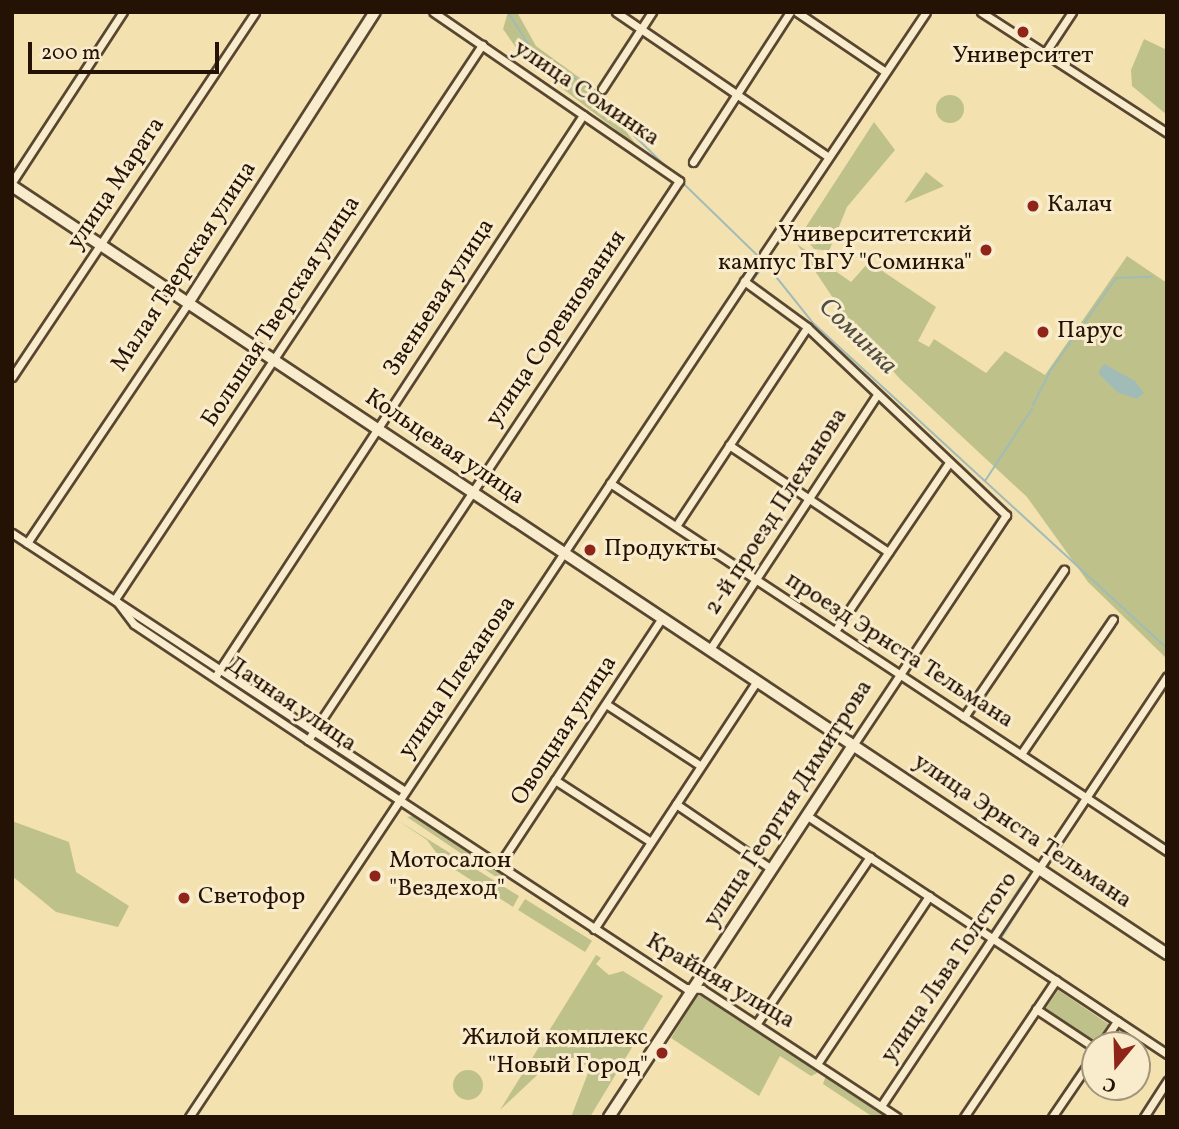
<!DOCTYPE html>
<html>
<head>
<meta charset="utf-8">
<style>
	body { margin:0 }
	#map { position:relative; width:1179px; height:1129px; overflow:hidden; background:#f4e1b0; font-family:Vollkorn,serif }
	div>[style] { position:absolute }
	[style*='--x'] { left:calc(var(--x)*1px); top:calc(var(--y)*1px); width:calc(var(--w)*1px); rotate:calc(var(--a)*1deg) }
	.green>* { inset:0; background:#bec28a; transform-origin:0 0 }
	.round { border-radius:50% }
	.water>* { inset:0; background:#a1bbb7 }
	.stream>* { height:2px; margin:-1px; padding:0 1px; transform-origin:1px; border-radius:1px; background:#a1bbb7 }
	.roads { filter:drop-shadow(2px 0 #584630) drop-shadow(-2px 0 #584630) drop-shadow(0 2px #584630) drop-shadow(0 -2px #584630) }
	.street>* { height:7px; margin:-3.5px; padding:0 3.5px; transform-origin:3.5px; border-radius:3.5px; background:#f8eccc }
	.secondary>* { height:10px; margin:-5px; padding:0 5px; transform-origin:5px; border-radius:5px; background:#f8eccc }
	.dots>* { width:19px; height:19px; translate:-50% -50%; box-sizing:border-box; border:4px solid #f8eccc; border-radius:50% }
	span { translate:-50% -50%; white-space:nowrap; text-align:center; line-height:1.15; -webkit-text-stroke:6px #f8eccc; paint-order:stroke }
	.poi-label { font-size:24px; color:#241205 }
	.left { translate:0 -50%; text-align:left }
	.right { translate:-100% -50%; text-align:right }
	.street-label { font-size:24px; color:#241205 }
	.water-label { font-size:26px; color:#504d43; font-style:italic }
	.frame { position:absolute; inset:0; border:14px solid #241205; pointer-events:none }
	.north { position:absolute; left:1081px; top:1031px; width:70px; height:70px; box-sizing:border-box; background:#f8eccc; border:2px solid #a3957c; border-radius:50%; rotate:199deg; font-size:19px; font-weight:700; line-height:28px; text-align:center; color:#241205 }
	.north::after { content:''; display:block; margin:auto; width:24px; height:32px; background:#8f2418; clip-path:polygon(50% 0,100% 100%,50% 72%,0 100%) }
	.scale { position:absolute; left:28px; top:42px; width:191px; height:32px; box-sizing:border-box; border:4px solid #241205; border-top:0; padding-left:9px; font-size:21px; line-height:24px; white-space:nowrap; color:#241205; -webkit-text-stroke:5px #f8eccc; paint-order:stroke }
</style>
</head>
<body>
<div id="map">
	<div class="green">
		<i style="clip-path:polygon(508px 12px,517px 12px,536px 46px,595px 89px,637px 146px,524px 59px,503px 29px)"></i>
		<i style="clip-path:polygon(1144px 39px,1167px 50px,1167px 115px,1132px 86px,1131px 70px)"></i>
		<i class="round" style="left:936px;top:95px;width:28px;height:28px"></i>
		<i style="clip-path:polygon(874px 122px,895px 150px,847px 207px,829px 251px,814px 249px,802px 233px)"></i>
		<i style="clip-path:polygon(926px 172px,944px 186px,904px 203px,918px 183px)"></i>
		<i style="clip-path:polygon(797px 244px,851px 282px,869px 262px,936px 307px,918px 341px,929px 347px,934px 339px,986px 373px,1005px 351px,1045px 375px,1127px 256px,1167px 283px,1167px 659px,1088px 582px,1027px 497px,900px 379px,845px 316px)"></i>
		<i style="clip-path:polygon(418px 815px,507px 874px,505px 883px,407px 817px)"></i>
		<i style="clip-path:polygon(397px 820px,519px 896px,513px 907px,443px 862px,427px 840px)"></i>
		<i style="clip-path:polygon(12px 821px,69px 842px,76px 872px,129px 906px,118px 927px,56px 912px,12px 876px)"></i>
		<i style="left:525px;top:899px;width:79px;height:13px;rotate:32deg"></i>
		<i style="clip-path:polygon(596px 955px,601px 958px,596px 964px,609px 975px,623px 971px,663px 996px,590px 1117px,571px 1117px,590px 1068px,574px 1058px,549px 1064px,500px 1110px)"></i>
		<i style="left:1058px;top:990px;width:63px;height:24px;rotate:34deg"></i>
		<i style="clip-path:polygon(698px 994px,818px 1069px,817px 1073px,811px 1076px,780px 1056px,759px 1096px,671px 1038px)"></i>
		<i class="round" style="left:453px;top:1070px;width:30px;height:30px"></i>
		<i style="clip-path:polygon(826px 1075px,876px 1111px,891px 1117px,873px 1117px,823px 1084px)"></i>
	</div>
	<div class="water">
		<i style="clip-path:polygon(1104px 364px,1135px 381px,1144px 393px,1137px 399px,1117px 392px,1098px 373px)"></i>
	</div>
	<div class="stream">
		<i style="--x:508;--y:12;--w:41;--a:57.8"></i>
		<i style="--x:530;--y:47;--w:97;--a:35.3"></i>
		<i style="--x:609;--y:103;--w:15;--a:67"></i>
		<i style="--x:615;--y:117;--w:209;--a:44.2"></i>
		<i style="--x:765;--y:263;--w:77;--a:51.3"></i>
		<i style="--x:813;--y:323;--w:481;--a:42.6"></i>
		<i style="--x:751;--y:282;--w:22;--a:-51"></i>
		<i style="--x:737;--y:300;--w:16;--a:-52"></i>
		<i style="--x:1033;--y:405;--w:38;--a:-63"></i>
		<i style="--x:1050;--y:371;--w:114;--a:-54.6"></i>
		<i style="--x:1116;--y:278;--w:36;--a:-2"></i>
		<i style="--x:985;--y:481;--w:86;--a:-56.9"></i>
		<i style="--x:991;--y:932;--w:59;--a:-56.9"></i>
		<i style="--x:1000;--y:940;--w:72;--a:-58.1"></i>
		<i style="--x:1040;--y:1010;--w:30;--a:-53"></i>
		<i style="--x:1058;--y:986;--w:65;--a:34.4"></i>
		<i style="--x:1037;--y:1015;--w:65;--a:33.7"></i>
		<i style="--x:1091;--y:1051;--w:79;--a:123.7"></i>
		<i style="--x:1116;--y:1026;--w:61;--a:33.7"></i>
		<i style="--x:1106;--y:1045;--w:20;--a:-53"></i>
		<i style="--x:1057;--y:1117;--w:67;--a:-55.4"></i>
		<i style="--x:1139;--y:1117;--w:51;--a:-56.9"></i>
		<i style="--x:1148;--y:1117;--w:34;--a:-56"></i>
	</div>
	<div class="roads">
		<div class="street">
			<i style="--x:616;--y:12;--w:254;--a:34.3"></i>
			<i style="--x:797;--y:12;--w:105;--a:34.1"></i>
			<i style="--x:981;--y:12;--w:222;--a:33"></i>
			<i style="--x:1045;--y:53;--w:49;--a:-56.6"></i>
			<i style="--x:602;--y:89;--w:92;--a:-57"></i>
			<i style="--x:693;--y:162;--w:179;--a:-57.1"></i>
			<i style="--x:12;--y:182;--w:203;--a:-56.9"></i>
			<i style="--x:764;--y:254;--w:291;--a:-56.2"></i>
			<i style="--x:744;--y:281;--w:78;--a:36.1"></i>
			<i style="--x:807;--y:327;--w:274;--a:43.4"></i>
			<i style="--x:1006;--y:515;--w:276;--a:123.6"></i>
			<i style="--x:12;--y:377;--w:438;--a:-56.3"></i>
			<i style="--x:729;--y:445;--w:192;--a:33.9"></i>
			<i style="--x:610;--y:483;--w:668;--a:33.45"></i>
			<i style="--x:676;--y:526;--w:238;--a:-56.6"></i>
			<i style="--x:12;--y:533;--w:470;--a:33.3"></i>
			<i style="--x:27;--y:543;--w:289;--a:-56.1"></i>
			<i style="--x:115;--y:599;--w:31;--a:53"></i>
			<i style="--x:134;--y:624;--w:209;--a:33.7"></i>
			<i style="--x:308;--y:740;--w:452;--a:33.3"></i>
			<i style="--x:686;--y:988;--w:16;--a:4"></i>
			<i style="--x:702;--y:989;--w:233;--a:33.3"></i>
			<i style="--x:115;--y:599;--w:665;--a:-56.48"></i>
			<i style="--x:835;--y:631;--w:202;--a:-55.9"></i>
			<i style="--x:710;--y:649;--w:304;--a:-56.7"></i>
			<i style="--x:215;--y:677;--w:672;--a:-56.78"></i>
			<i style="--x:606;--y:704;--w:113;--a:33.1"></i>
			<i style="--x:964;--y:717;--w:178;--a:-55.8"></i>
			<i style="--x:308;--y:740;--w:671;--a:-56.43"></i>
			<i style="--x:679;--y:181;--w:298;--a:-145.5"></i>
			<i style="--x:1021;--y:754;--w:163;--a:-55.7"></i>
			<i style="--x:555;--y:780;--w:114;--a:32.9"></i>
			<i style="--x:676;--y:804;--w:114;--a:34.2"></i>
			<i style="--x:806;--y:815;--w:433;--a:33.5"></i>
			<i style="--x:499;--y:865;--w:296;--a:-56.6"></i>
			<i style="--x:594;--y:929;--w:297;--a:-56.7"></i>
			<i style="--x:1036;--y:1009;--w:71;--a:33.5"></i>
			<i style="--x:757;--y:1023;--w:201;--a:-55.8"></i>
			<i style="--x:1101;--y:1045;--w:29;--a:-56"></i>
			<i style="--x:817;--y:1064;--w:202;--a:-56.3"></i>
			<i style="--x:881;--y:1106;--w:516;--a:-56.37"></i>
			<i style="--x:189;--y:1117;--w:1028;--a:-56.39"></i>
			<i style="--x:964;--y:1117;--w:165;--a:-56.1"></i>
			<i style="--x:1052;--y:1117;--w:76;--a:-55.7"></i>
			<i style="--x:1144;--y:1117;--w:43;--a:-57.4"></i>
		</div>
		<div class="secondary">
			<i style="--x:12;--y:186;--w:1387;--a:33.62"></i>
			<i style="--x:188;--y:303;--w:346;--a:-57.3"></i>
			<i style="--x:609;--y:1117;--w:445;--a:-56.7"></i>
		</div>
	</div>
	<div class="dots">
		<i style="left:1023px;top:32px;background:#8f2418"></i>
		<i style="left:1033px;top:206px;background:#8f2418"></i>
		<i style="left:986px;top:250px;background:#8f2418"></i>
		<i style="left:1043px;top:332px;background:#8f2418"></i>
		<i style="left:590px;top:550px;background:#8f2418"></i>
		<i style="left:375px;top:876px;background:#8f2418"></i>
		<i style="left:184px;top:898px;background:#8f2418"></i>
		<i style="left:662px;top:1053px;background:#8f2418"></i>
	</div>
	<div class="poi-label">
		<span style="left:1023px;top:57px">Университет</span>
		<span class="left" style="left:1047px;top:206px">Калач</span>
		<span class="right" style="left:972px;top:250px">Университетский<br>кампус ТвГУ "Соминка"</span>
		<span class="left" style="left:1057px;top:332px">Парус</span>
		<span class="left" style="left:604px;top:550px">Продукты</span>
		<span class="left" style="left:389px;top:876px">Мотосалон<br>"Вездеход"</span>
		<span class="left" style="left:198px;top:898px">Светофор</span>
		<span class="right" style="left:648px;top:1053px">Жилой комплекс<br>"Новый Город"</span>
	</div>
	<div class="street-label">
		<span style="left:586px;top:94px;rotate:34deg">улица Соминка</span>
		<span style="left:117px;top:184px;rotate:-56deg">улица Марата</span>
		<span style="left:185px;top:267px;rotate:-57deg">Малая Тверская улица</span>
		<span style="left:440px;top:298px;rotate:-57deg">Звеньевая улица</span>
		<span style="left:282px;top:312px;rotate:-57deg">Большая Тверская улица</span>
		<span style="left:557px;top:329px;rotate:-56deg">улица Соревнования</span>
		<span style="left:444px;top:448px;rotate:34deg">Кольцевая улица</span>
		<span style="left:777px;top:512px;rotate:-57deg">2-й проезд Плеханова</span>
		<span style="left:899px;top:651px;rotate:33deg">проезд Эрнста Тельмана</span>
		<span style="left:458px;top:678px;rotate:-56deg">улица Плеханова</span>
		<span style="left:291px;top:705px;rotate:34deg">Дачная улица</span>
		<span style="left:565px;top:731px;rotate:-57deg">Овощная улица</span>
		<span style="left:789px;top:804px;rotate:-57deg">улица Георгия Димитрова</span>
		<span style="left:1022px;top:832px;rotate:34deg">улица Эрнста Тельмана</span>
		<span style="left:950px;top:968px;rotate:-56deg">улица Льва Толстого</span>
		<span style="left:720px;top:982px;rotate:30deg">Крайняя улица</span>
	</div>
	<div class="water-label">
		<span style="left:857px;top:337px;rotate:44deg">Соминка</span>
	</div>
	<div class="frame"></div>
	<div class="north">С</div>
	<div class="scale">200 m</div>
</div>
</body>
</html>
